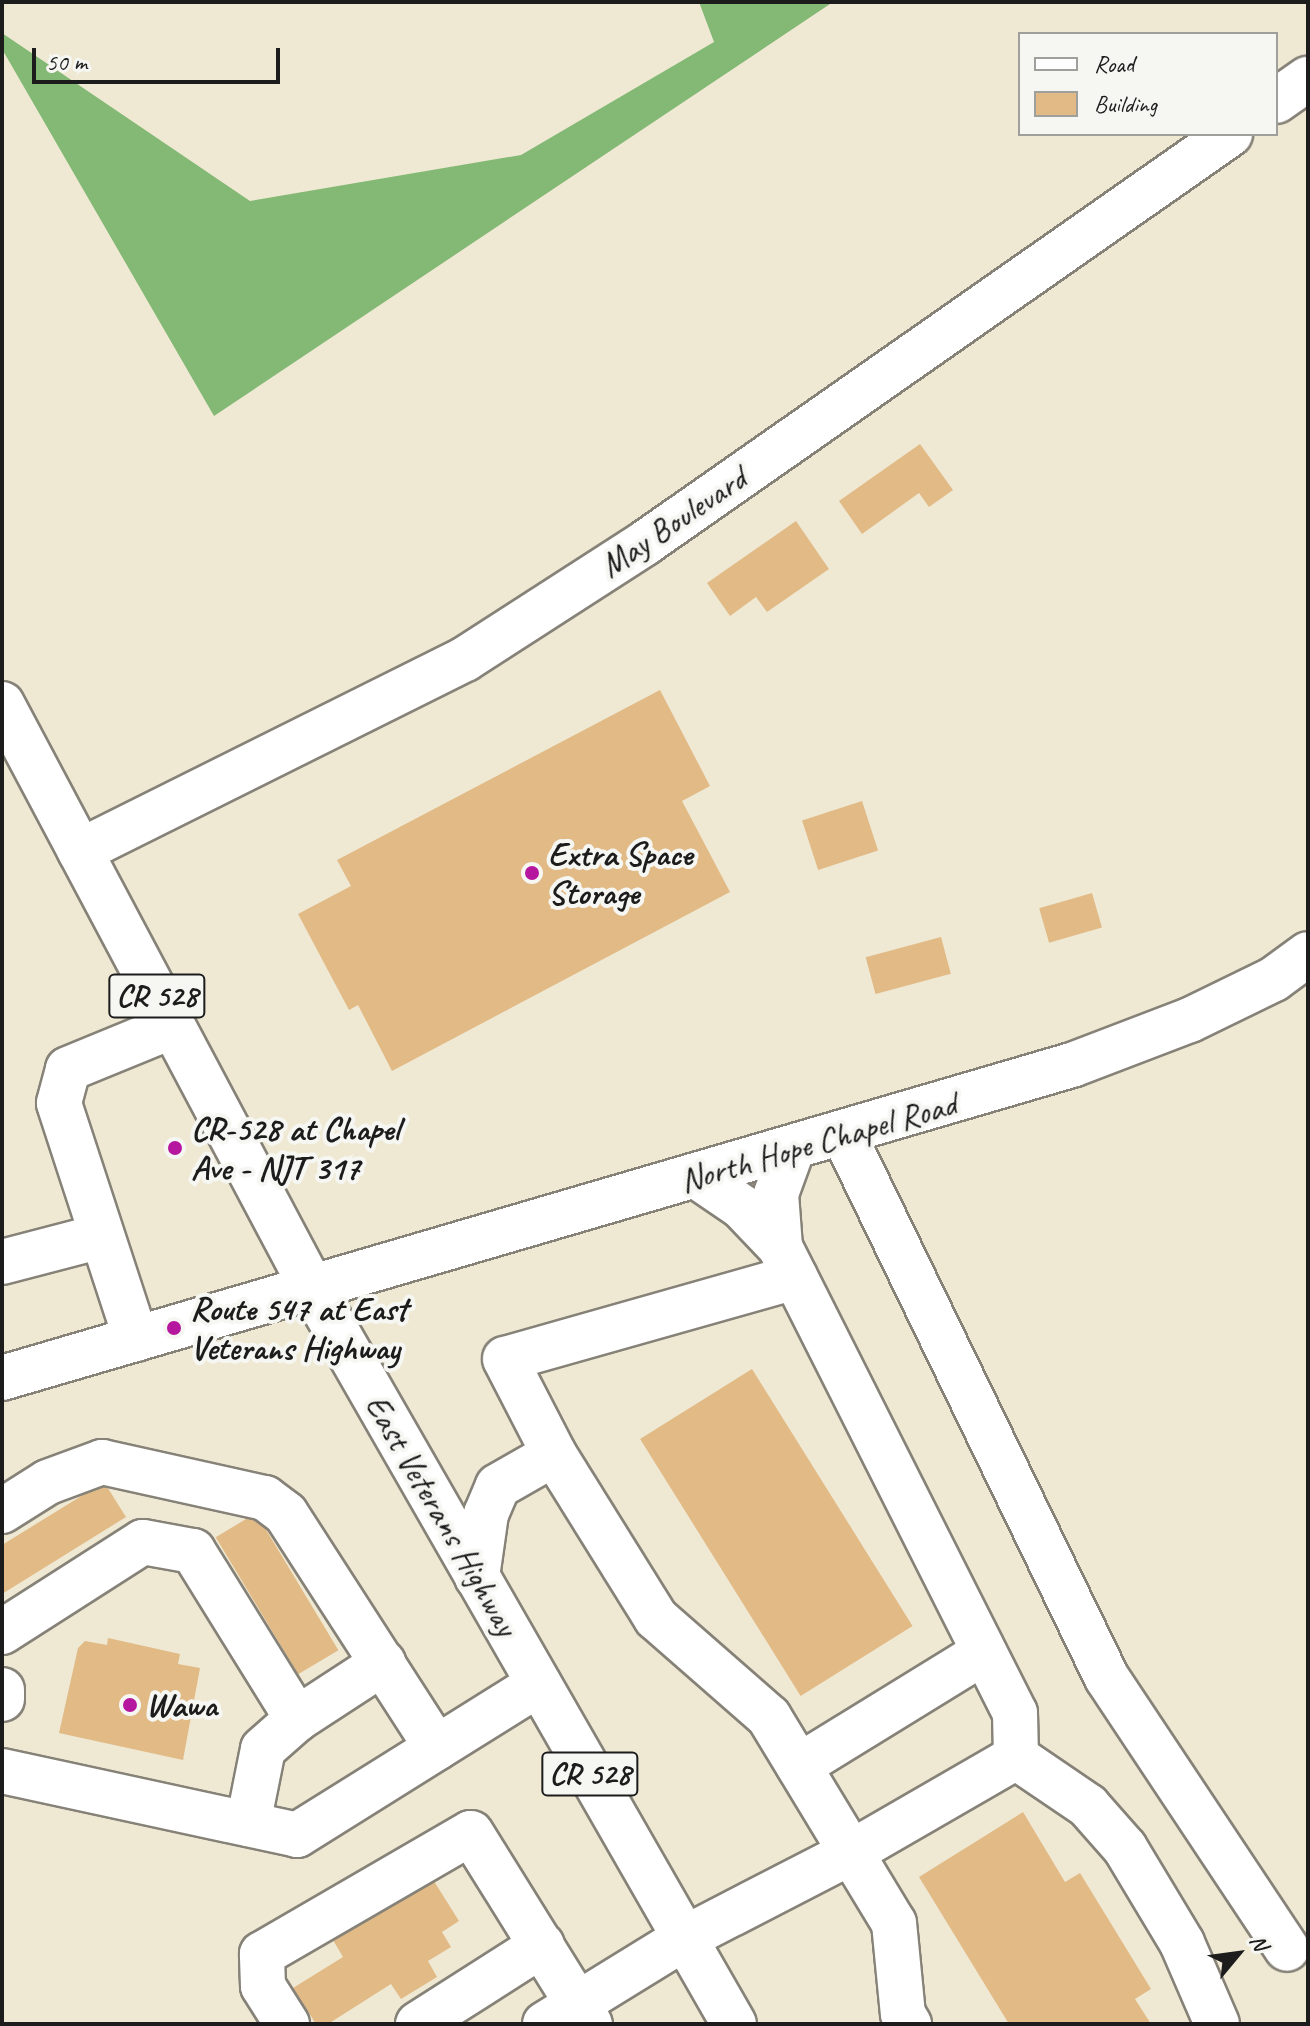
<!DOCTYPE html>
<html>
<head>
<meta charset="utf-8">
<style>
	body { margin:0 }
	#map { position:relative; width:1310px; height:2026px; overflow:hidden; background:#efe9d4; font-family:Caveat,sans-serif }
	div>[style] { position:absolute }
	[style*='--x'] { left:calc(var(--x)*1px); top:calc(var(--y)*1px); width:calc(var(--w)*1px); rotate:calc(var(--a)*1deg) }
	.forest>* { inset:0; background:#84b975 }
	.building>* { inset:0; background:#e1ba86; transform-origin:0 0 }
	.roads { filter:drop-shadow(2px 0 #868278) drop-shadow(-2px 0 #868278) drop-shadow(0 2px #868278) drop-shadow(0 -2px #868278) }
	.minor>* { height:44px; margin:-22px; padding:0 22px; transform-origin:22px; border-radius:22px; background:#fff }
	.major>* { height:44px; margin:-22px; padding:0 22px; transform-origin:22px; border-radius:22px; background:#fff }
	.dots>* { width:22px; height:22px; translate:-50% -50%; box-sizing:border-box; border:4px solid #f6f6f2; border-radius:50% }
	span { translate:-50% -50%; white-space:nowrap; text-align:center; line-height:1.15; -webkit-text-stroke:8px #f6f6f2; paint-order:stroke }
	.shield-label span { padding:2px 6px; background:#f6f6f2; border:2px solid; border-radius:6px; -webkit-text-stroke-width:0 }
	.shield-label { font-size:32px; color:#1c1c1c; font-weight:700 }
	.street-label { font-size:34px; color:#1c1c1c }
	.poi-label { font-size:34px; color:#1c1c1c; font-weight:700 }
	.left { translate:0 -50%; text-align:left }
	.frame { position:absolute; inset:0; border:4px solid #1c1c1c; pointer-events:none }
	.legend { position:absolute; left:1018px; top:32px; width:260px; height:104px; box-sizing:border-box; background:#f6f6f2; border:2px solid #9f9f9c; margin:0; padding:10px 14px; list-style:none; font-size:24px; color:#1c1c1c }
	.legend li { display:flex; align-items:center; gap:16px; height:40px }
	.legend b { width:40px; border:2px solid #9f9f9c }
	.north { position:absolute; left:1198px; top:1914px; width:80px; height:80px; -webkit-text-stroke:6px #f6f6f2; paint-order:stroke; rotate:61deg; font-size:22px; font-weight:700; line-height:32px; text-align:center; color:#1c1c1c }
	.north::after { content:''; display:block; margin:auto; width:28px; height:36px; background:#1c1c1c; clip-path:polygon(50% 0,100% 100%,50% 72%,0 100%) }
	.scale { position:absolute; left:32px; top:48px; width:248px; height:36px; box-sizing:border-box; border:4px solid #1c1c1c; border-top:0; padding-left:10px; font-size:24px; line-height:28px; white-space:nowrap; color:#1c1c1c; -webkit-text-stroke:6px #f6f6f2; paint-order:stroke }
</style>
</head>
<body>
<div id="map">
	<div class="forest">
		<i style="clip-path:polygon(699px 2px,833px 2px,214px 416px,2px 49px,2px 33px,250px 201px,521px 155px,714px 42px)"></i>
	</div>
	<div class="building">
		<i style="clip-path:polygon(920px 444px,953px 490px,929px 507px,919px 493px,862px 534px,839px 501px)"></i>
		<i style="clip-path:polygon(796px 521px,829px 569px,767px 612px,756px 597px,730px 616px,707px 583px)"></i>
		<i style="clip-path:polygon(660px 690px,710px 786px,682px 801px,730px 892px,392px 1071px,358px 1005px,349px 1010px,298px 914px,351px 886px,337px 860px)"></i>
		<i style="left:862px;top:801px;width:52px;height:63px;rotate:72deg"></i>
		<i style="left:1092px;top:893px;width:36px;height:55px;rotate:74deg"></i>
		<i style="left:941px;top:937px;width:38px;height:78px;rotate:75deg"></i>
		<i style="left:752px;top:1369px;width:303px;height:132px;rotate:58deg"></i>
		<i style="clip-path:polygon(104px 1482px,126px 1517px,2px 1594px,2px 1545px)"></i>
		<i style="left:256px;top:1513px;width:160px;height:47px;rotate:59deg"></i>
		<i style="clip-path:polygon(108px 1638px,180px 1654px,178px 1664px,200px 1668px,183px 1760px,59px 1733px,78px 1648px,85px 1641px,107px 1645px)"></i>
		<i style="clip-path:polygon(1023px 1812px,1065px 1882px,1080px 1873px,1151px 1989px,1135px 1999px,1151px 2024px,1009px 2024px,919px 1877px)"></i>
		<i style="clip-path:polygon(432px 1878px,459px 1921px,442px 1932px,451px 1947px,428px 1961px,437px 1977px,401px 1999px,391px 1984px,328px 2024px,316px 2024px,293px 1988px,343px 1957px,333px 1940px)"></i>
	</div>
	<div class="roads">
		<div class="minor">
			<i style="--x:1276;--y:101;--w:39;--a:-35"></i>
			<i style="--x:80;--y:851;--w:430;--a:-26.5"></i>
			<i style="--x:465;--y:659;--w:214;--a:-32.8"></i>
			<i style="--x:645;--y:543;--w:714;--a:-34.96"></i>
			<i style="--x:844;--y:1135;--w:603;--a:64.16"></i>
			<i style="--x:1107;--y:1678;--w:325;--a:56.4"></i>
			<i style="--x:698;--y:1177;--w:53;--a:34.3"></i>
			<i style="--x:742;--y:1207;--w:55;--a:46.5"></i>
			<i style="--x:780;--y:1247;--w:522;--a:63.24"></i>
			<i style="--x:1015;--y:1713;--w:44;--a:88.7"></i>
			<i style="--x:780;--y:1247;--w:53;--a:-94.3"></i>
			<i style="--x:776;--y:1194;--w:47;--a:-70"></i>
			<i style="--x:2;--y:1262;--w:103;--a:-14.6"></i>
			<i style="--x:795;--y:1277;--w:301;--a:164.2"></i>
			<i style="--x:505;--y:1359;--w:107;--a:62.7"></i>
			<i style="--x:554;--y:1454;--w:193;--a:58.1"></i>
			<i style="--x:656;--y:1618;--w:150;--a:41.2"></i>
			<i style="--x:769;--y:1717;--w:241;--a:58.8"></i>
			<i style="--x:894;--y:1923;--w:91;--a:84.4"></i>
			<i style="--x:903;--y:2014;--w:12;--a:59"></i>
			<i style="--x:136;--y:1339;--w:248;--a:-108.1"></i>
			<i style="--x:59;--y:1103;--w:35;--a:-75"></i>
			<i style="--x:68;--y:1069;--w:113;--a:-22.3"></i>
			<i style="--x:2;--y:1511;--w:54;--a:-32.2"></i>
			<i style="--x:48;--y:1482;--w:58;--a:-20.3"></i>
			<i style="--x:102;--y:1462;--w:167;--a:12.5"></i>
			<i style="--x:265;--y:1498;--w:26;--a:37"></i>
			<i style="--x:286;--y:1514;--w:278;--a:57.2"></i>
			<i style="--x:477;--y:1577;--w:64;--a:-81.9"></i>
			<i style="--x:486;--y:1514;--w:30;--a:-67"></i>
			<i style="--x:498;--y:1486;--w:64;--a:-29.7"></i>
			<i style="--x:2;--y:1632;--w:167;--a:-32.6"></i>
			<i style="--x:143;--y:1542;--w:51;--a:10.2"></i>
			<i style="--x:193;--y:1551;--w:198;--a:58.2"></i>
			<i style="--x:297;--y:1719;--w:103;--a:-33.1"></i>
			<i style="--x:2;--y:1690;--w:9;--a:90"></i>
			<i style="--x:1016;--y:1757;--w:87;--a:34.2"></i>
			<i style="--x:1088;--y:1806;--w:56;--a:48.6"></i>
			<i style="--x:1125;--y:1848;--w:111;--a:59"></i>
			<i style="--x:1182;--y:1943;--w:88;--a:66.6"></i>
			<i style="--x:799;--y:1766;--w:217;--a:-31.6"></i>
			<i style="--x:2;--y:1771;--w:302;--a:12.2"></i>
			<i style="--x:297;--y:1835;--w:285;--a:-32"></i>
			<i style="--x:248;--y:1824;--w:76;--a:-78.7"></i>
			<i style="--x:263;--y:1749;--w:45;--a:-41.4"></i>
			<i style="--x:287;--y:2024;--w:45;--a:-122.3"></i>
			<i style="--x:263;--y:1986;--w:32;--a:-92"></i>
			<i style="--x:262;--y:1954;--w:241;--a:-30.1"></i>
			<i style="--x:471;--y:1833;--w:225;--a:58.1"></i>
			<i style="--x:418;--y:2024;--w:147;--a:-32.5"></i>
			<i style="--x:545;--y:2024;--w:164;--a:-31.6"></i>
			<i style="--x:685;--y:1938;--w:186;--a:-27.3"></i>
			<i style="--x:850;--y:1853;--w:192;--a:-30"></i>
		</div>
		<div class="major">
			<i style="--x:2;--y:704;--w:661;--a:62.04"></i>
			<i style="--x:312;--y:1288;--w:848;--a:60.17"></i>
			<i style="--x:2;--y:1378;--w:1115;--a:-16.31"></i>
			<i style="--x:1072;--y:1065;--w:126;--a:-20.9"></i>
			<i style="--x:1190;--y:1020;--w:93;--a:-26"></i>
			<i style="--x:1274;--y:979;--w:42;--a:-36.3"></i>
		</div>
	</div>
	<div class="dots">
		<i style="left:532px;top:873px;background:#b5179e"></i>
		<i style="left:175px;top:1148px;background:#b5179e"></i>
		<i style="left:174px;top:1328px;background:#b5179e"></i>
		<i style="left:130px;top:1705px;background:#b5179e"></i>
	</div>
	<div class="shield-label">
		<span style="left:157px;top:996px">CR 528</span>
		<span style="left:590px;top:1774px">CR 528</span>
	</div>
	<div class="street-label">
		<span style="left:673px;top:522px;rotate:-34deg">May Boulevard</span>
		<span style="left:818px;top:1142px;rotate:-16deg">North Hope Chapel Road</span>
		<span style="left:442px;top:1515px;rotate:60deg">East Veterans Highway</span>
	</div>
	<div class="poi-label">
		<span class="left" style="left:548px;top:873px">Extra Space<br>Storage</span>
		<span class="left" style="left:191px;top:1148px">CR-528 at Chapel<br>Ave - NJT 317</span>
		<span class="left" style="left:190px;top:1328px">Route 547 at East<br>Veterans Highway</span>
		<span class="left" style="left:146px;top:1705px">Wawa</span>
	</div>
	<div class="frame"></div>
	<ul class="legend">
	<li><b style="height:10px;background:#fff"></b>Road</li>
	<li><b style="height:22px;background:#e1ba86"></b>Building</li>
	</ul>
	<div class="north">N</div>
	<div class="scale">50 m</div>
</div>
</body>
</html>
